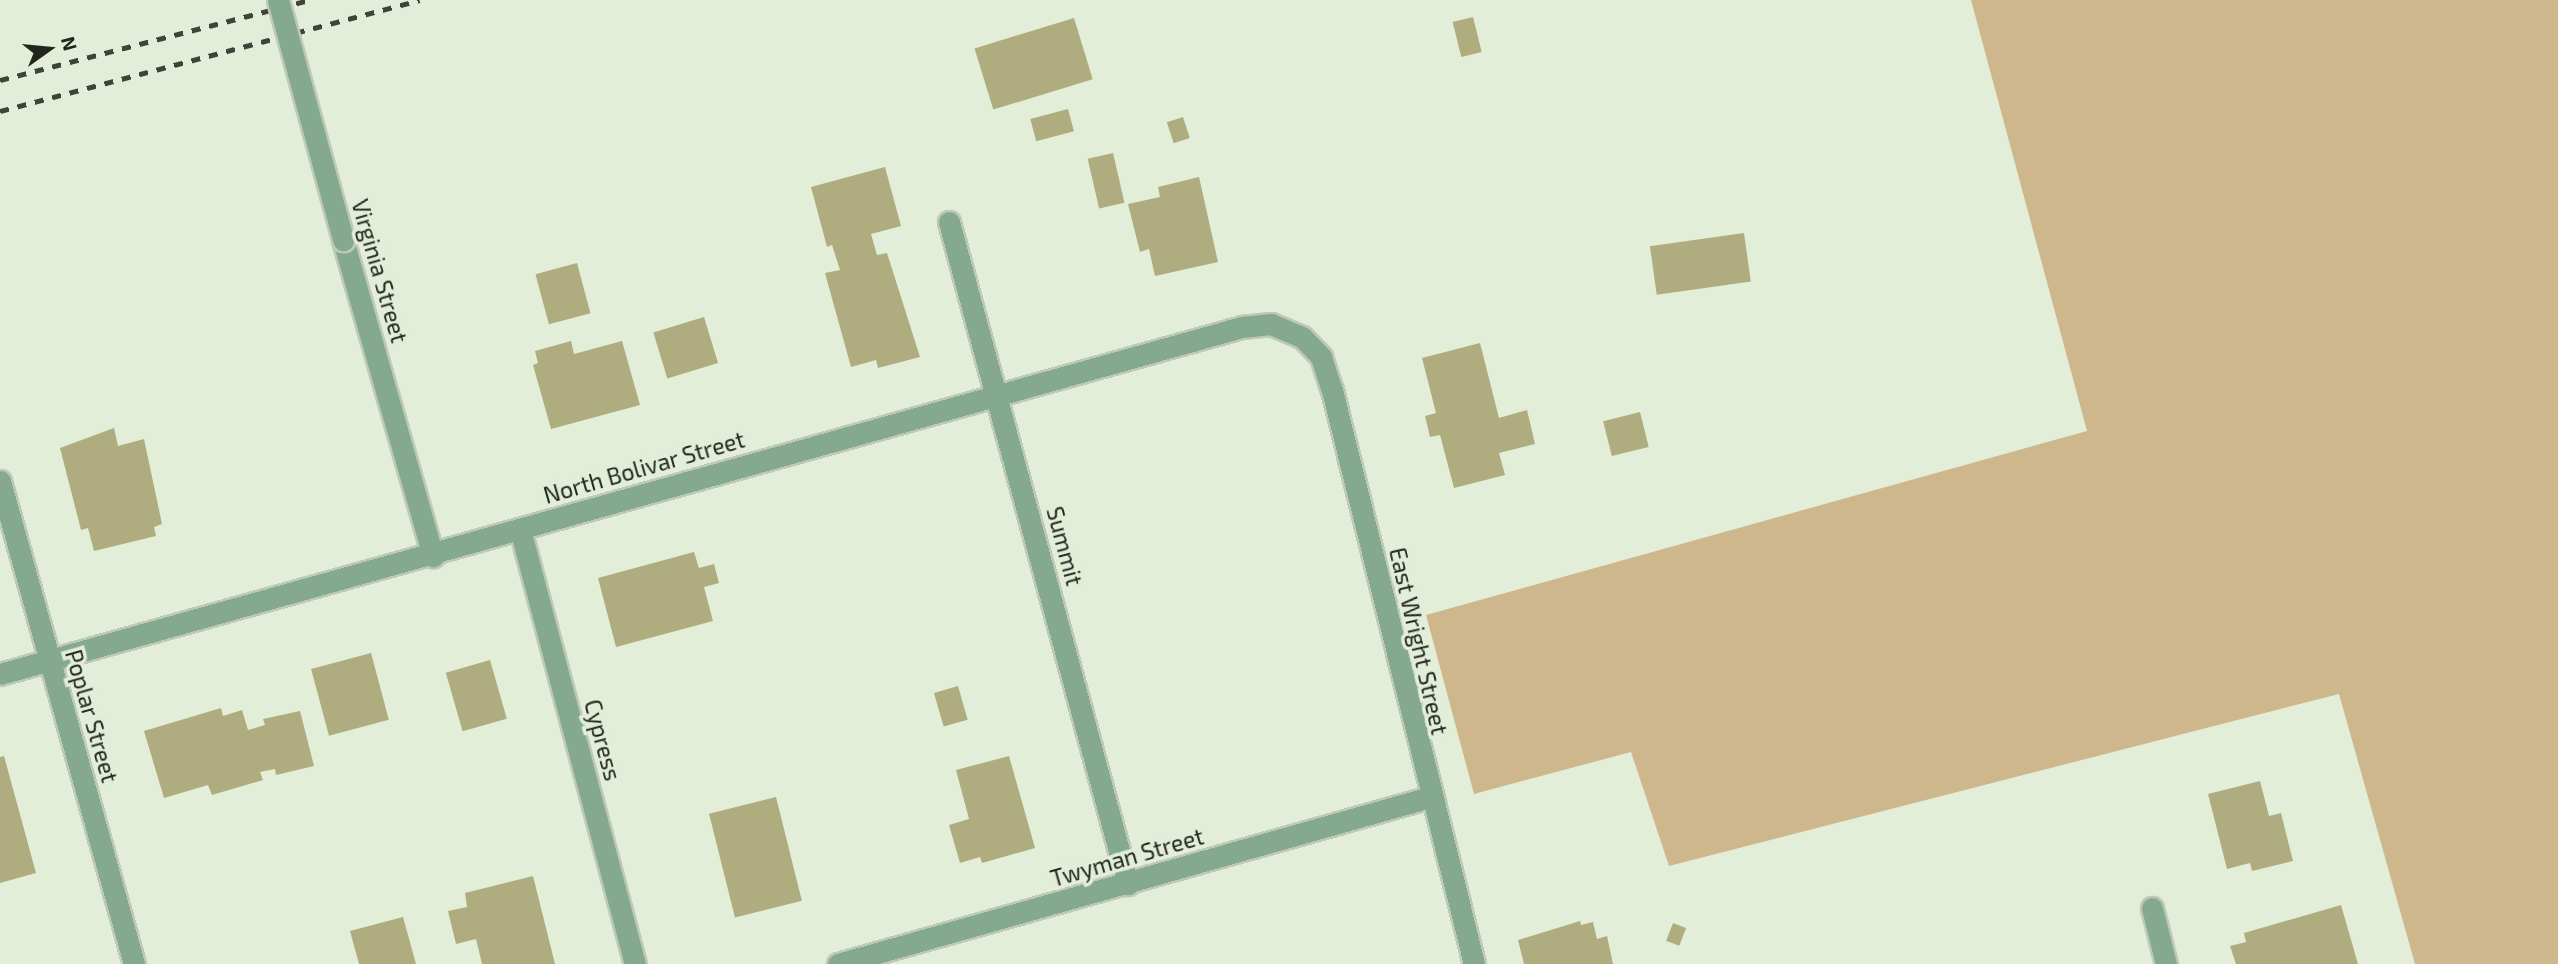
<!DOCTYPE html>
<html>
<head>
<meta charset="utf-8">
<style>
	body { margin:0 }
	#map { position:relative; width:2558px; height:964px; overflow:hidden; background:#e2eed7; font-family:"Exo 2",sans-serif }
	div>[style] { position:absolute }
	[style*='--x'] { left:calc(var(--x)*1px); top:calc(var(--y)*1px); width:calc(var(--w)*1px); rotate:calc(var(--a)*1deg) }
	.forest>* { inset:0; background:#cfb78d }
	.building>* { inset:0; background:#afad7f; transform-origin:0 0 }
	.roads { filter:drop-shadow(2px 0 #bfcab6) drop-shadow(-2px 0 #bfcab6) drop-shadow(0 2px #bfcab6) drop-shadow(0 -2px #bfcab6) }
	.minor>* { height:21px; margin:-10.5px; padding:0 10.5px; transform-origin:10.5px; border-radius:10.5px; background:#85a98f }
	.rail>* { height:5px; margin-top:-2.5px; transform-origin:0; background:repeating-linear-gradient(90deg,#3e4439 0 9px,transparent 0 18px) }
	.bridges { filter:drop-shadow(2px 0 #bfcab6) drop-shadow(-2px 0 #bfcab6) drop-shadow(0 2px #bfcab6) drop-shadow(0 -2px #bfcab6) }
	.minor-bridge>* { height:21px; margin:-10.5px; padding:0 10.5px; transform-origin:10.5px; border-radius:10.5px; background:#85a98f }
	span { translate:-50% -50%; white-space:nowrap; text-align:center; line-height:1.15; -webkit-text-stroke:7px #e2eed7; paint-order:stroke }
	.street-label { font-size:23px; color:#21261d }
	.north { position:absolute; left:14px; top:14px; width:70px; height:70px; -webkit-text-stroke:5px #e2eed7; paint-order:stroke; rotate:75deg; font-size:19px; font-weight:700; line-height:28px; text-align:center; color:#21261d }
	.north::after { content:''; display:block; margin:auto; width:24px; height:32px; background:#21261d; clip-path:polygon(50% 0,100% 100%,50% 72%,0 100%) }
</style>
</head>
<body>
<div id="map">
	<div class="forest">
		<i style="clip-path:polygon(1971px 0,2558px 0,2558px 964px,2415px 964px,2339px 694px,1669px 866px,1631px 752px,1474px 794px,1426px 615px,2087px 431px)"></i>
	</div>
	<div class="building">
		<i style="left:1473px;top:17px;width:36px;height:21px;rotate:76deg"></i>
		<i style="left:1074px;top:18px;width:64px;height:104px;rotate:73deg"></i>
		<i style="left:1068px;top:109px;width:23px;height:39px;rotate:75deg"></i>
		<i style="left:1183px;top:117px;width:22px;height:17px;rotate:72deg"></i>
		<i style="left:1113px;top:153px;width:51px;height:26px;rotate:77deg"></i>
		<i style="clip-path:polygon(885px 167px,901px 226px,871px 234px,877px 255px,887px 253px,920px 357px,878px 368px,876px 360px,851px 367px,825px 273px,840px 270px,832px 245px,827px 247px,811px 187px)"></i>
		<i style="clip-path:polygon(1199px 177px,1218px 262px,1155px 276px,1149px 249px,1140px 252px,1128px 204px,1160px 197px,1158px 187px)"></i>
		<i style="left:1744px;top:233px;width:49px;height:95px;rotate:82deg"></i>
		<i style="left:577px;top:263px;width:52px;height:43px;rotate:75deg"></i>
		<i style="left:704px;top:317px;width:48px;height:53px;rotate:73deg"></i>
		<i style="clip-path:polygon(571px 341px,574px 354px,622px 341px,640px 405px,551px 429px,533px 365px,538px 363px,535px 351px)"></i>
		<i style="clip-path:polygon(1480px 343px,1499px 418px,1527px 410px,1535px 444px,1499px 453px,1505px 475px,1454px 488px,1440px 435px,1430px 437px,1425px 416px,1436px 413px,1422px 358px)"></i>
		<i style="left:1640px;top:412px;width:36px;height:38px;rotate:76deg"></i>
		<i style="clip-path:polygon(114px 428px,118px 446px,144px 439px,162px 524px,154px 527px,156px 536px,94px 551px,88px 528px,81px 530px,60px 448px)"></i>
		<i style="clip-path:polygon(694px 552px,699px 568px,714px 564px,719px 583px,704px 587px,713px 621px,616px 647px,598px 578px)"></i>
		<i style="left:371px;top:653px;width:69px;height:62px;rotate:75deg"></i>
		<i style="left:490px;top:660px;width:61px;height:46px;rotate:74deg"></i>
		<i style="left:958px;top:686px;width:35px;height:25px;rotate:74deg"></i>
		<i style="clip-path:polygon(221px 708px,223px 716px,242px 710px,248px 730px,265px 725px,263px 719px,300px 711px,314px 766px,276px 775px,275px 769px,260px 772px,263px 780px,212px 795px,208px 785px,164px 798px,144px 731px)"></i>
		<i style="clip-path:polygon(4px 756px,36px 873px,0 883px,0 757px)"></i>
		<i style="clip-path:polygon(1009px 756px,1035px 848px,982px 863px,980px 857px,960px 863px,949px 825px,969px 819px,956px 770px)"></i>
		<i style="clip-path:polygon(2260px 781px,2269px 816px,2281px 813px,2293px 861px,2252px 871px,2250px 863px,2227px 869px,2208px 794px)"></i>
		<i style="left:776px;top:797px;width:107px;height:69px;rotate:76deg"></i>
		<i style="clip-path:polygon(533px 876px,555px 964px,482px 964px,476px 939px,456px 944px,448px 911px,467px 907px,465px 893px)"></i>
		<i style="clip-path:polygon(2341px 905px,2358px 964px,2236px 964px,2230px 946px,2246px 942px,2244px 933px)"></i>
		<i style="clip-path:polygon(403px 917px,416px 964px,359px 964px,350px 931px)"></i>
		<i style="clip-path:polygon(1580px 921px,1581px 925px,1593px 922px,1597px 939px,1607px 936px,1613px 964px,1524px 964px,1518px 940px)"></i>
		<i style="left:1673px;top:923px;width:14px;height:19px;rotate:21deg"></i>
	</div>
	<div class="roads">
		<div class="minor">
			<i style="--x:949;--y:222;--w:686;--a:74.87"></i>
			<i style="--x:343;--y:240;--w:329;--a:74.1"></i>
			<i style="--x:0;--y:481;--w:501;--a:74.49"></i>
			<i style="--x:520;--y:529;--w:450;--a:75.2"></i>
			<i style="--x:0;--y:674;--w:1290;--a:-15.61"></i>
			<i style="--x:1242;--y:327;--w:29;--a:-6"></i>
			<i style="--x:1271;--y:324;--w:34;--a:23"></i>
			<i style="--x:1302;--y:337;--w:28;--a:46"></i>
			<i style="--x:1321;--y:357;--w:35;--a:72"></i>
			<i style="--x:1332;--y:390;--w:591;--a:76.1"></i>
			<i style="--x:2152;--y:908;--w:58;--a:76"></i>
			<i style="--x:838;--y:964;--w:615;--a:-15.75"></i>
		</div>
	</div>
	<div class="rail">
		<i style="--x:0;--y:80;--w:319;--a:-14.5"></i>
		<i style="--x:0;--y:111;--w:434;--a:-14.8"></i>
	</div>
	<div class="bridges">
		<div class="minor-bridge">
			<i style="--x:278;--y:0;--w:249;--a:74.8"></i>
		</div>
	</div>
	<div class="street-label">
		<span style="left:380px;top:271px;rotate:74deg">Virginia Street</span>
		<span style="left:644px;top:467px;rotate:-16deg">North Bolivar Street</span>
		<span style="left:1065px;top:546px;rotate:75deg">Summit</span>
		<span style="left:1419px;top:641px;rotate:77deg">East Wright Street</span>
		<span style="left:92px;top:716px;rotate:74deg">Poplar Street</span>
		<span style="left:603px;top:740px;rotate:75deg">Cypress</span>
		<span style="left:1127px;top:857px;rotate:-16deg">Twyman Street</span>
	</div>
	<div class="north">N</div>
</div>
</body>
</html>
